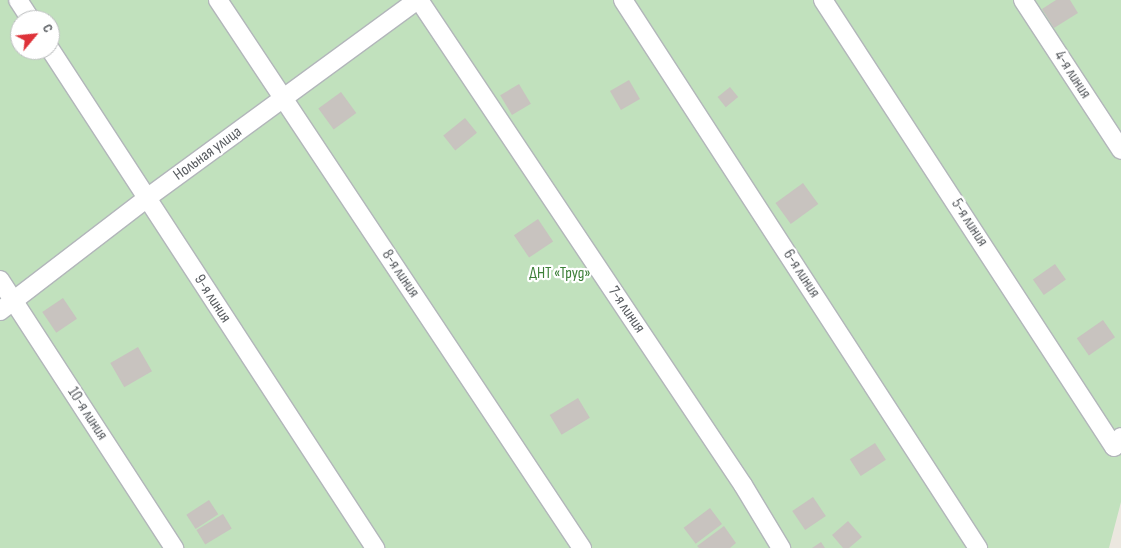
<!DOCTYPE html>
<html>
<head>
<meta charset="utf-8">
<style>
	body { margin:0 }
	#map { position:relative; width:1121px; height:548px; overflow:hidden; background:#ebe7df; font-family:"Sofia Sans Condensed",sans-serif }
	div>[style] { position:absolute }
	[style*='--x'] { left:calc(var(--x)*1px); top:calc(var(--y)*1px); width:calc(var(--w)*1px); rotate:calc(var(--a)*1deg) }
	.green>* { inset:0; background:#c1e1bd }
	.building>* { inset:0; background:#c8c3bf; transform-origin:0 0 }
	.roads { filter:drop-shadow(1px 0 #b2b6ba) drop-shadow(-1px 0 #b2b6ba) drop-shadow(0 1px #b2b6ba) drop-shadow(0 -1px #b2b6ba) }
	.street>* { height:18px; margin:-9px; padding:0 9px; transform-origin:9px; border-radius:9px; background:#fff }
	span { translate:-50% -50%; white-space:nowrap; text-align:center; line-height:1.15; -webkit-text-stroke:4.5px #fff; paint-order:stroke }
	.street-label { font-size:16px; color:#585c60 }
	.park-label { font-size:16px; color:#3d7f38 }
	.north { position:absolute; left:10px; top:10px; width:50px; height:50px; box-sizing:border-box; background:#fff; border:1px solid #bcbebf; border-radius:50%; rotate:62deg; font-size:14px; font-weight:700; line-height:20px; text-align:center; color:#585c60 }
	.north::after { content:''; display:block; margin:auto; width:18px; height:22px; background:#de3239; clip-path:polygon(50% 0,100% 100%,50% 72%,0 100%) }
</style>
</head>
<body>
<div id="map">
	<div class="green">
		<i style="clip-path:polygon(evenodd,0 0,1121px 0,1121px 502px,1109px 548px,0 548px,0 0,20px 20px,50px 20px,50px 50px,20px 50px,20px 20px)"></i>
	</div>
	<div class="building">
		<i style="clip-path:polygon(1056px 0,1070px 0,1078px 13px,1054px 28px,1042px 9px)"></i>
		<i style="left:629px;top:80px;width:22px;height:22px;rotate:60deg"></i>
		<i style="left:519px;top:84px;width:23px;height:22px;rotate:59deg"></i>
		<i style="left:730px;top:87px;width:13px;height:16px;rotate:51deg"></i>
		<i style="left:341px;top:92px;width:26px;height:28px;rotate:54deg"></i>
		<i style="left:465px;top:118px;width:19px;height:28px;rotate:51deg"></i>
		<i style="left:803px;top:183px;width:26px;height:34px;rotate:54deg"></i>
		<i style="left:538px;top:219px;width:27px;height:29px;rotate:56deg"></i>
		<i style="left:1055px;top:264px;width:19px;height:27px;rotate:55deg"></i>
		<i style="left:63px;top:298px;width:25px;height:25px;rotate:56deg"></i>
		<i style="left:1103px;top:320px;width:21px;height:32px;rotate:55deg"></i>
		<i style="left:138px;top:347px;width:28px;height:32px;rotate:60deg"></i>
		<i style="left:578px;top:398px;width:23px;height:33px;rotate:59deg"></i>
		<i style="left:875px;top:443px;width:20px;height:30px;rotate:57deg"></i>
		<i style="left:813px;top:497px;width:23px;height:25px;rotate:56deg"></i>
		<i style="left:209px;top:500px;width:17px;height:27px;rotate:57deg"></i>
		<i style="left:710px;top:508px;width:20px;height:33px;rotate:53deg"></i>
		<i style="left:223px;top:514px;width:17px;height:31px;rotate:59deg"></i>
		<i style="clip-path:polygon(848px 521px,862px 537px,849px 548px,843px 548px,832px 535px)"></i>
		<i style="clip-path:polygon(724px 526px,736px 543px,730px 548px,699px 548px,697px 546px)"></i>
		<i style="clip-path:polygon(821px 542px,825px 548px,812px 548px)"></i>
	</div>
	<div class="roads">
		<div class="street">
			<i style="--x:18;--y:0;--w:24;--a:57"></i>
			<i style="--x:218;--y:0;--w:658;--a:56.41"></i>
			<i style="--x:419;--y:0;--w:583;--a:56.26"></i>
			<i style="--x:743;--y:485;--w:74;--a:58.9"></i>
			<i style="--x:623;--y:0;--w:653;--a:57.06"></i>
			<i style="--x:823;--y:0;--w:533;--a:56.94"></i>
			<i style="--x:1114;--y:447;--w:12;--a:-55"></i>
			<i style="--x:1023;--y:0;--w:179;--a:56.8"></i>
			<i style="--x:50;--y:49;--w:596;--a:56.92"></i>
			<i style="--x:0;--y:280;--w:320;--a:57"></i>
			<i style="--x:0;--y:311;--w:185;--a:-37.5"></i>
			<i style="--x:147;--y:198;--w:336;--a:-36.2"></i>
		</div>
	</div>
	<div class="street-label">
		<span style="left:1072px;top:75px;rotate:57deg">4-я линия</span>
		<span style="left:208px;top:154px;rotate:-36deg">Нольная улица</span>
		<span style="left:969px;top:223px;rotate:57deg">5-я линия</span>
		<span style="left:400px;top:274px;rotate:56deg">8-я линия</span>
		<span style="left:801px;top:274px;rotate:57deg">6-я линия</span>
		<span style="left:212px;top:299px;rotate:57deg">9-я линия</span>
		<span style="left:626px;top:310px;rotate:56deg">7-я линия</span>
		<span style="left:87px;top:414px;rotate:57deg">10-я линия</span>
	</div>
	<div class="park-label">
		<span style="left:560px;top:274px">ДНТ «Труд»</span>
	</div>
	<div class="north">С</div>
</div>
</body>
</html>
